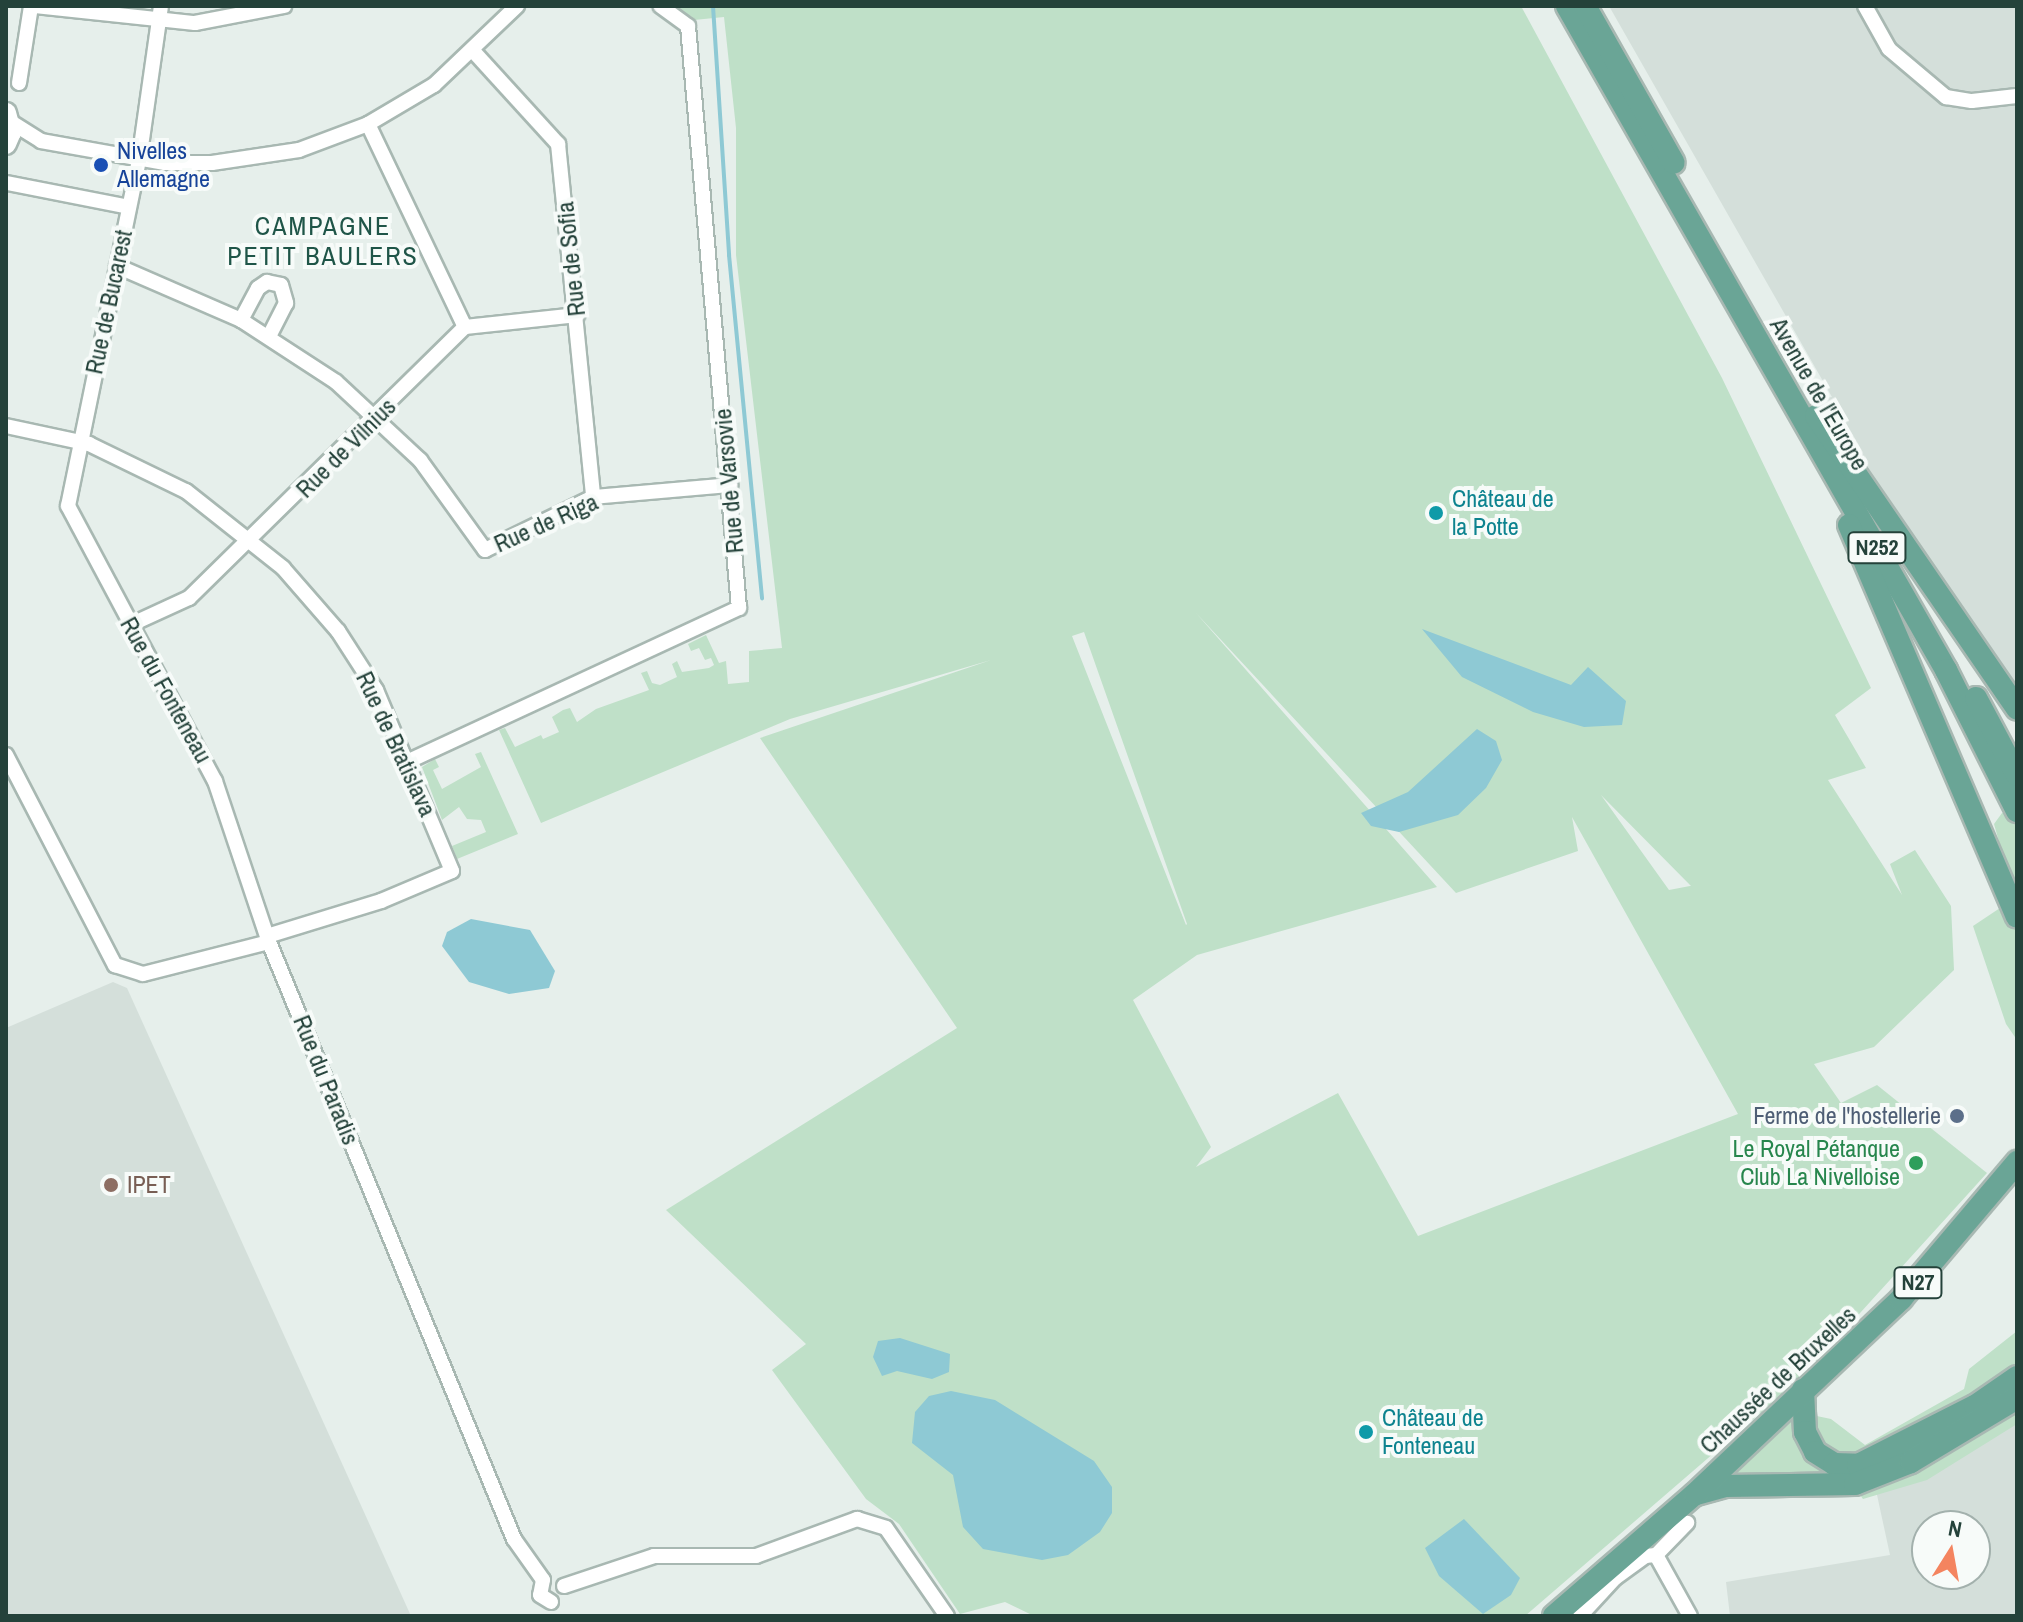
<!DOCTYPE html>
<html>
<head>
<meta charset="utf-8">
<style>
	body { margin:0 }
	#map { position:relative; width:2023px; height:1622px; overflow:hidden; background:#e6efeb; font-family:"Archivo Narrow",sans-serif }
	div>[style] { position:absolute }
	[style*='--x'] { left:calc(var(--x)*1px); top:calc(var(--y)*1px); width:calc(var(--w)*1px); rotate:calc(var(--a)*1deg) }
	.built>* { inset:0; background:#d4dfda }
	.green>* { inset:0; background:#bfe0c8 }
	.water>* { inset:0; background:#8ec9d4 }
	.stream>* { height:4px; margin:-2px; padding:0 2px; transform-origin:2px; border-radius:2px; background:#8ec9d4 }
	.roads { filter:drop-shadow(2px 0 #a8b8b2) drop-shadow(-2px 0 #a8b8b2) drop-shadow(0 2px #a8b8b2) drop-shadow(0 -2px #a8b8b2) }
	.minor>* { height:14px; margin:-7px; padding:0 7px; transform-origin:7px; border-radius:7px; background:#fff }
	.secondary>* { height:20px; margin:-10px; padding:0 10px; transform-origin:10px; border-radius:10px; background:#fff }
	.primary>* { height:22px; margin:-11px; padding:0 11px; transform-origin:11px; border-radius:11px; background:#6aa596 }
	.dots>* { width:22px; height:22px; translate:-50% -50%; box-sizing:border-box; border:4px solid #f7fbf9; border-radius:50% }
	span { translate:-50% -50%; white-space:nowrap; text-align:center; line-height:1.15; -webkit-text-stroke:8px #f7fbf9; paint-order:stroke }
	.shield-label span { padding:2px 6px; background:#f7fbf9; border:2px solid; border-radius:6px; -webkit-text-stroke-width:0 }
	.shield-label { font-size:22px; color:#24423a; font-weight:700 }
	.transit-label { font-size:24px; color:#164399 }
	.left { translate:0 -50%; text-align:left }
	.street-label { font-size:24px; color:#24423a }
	.culture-label { font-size:24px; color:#0d838f }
	.service-label { font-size:24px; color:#4e5e75 }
	.right { translate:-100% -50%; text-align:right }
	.leisure-label { font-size:24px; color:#27864d }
	.education-label { font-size:24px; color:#785e54 }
	.neighbourhood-label { font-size:26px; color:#1f5548; letter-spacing:2px }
	.frame { position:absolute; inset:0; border:8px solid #24423a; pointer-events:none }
	.north { position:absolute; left:1911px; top:1510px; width:80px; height:80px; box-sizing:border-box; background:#f7fbf9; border:2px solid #a3b1ad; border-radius:50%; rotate:11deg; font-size:22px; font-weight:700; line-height:32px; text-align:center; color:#24423a }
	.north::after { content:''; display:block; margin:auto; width:28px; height:36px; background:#f4845f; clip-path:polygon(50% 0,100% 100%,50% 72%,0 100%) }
</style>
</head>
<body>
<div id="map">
	<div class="built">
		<i style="clip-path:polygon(1609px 6px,2017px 6px,2017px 701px,1807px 401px,1832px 397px)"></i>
		<i style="clip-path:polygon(113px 982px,127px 988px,411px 1616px,6px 1616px,6px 1028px)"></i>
		<i style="clip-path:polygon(evenodd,2017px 1413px,2017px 1616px,1730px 1616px,1726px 1582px,1890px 1555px,1874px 1481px,2017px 1413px,1927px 1526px,1975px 1526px,1975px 1574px,1927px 1574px,1927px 1526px)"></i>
	</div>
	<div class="green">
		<i style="clip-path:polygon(evenodd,674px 6px,1521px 6px,1722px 378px,1871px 688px,1835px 715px,1866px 768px,1828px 780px,1902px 895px,1890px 864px,1915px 850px,1951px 906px,1954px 970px,1874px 1047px,1814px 1064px,1841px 1103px,1877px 1085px,1987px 1173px,1802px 1377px,1525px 1616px,1034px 1616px,1005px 1602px,960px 1614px,899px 1524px,866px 1499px,772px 1370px,806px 1344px,666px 1210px,957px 1028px,760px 738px,991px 660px,790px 719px,541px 823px,499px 730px,505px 728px,515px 747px,541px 735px,543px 739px,559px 732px,552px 717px,563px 710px,570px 708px,577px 722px,596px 709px,649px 690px,641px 673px,647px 671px,652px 683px,660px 685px,677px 677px,672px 664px,677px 661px,682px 672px,709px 668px,714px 665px,711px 658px,705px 660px,699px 648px,691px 651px,688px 644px,706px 635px,719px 663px,726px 661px,728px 684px,749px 682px,749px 651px,782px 648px,736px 255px,736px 128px,724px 17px,694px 20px,674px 6px,1196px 613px,1456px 893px,1578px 851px,1572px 817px,1738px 1114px,1418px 1236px,1338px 1093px,1196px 1167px,1211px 1147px,1133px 1000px,1197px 955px,1437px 887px,1196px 613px,674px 6px,1084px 632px,1187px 924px,1186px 925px,1072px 636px,1084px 632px,674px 6px,1601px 795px,1691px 886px,1690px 886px,1669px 890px,1601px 795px)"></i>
		<i style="clip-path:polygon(481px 752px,518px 834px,457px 859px,452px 846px,486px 832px,481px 820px,467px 819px,459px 807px,442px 820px,422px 767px,435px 759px,439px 767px,433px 770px,442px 789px,481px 767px,475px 754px)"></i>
		<i style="clip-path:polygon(2002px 813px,2017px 813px,2017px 1040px,2006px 1024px,1973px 926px,2015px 898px,1994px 824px)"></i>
		<i style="clip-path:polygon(2017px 1331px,2017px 1424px,1927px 1480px,1863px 1499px,1819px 1440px,1812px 1415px,1831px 1419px,1865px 1445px,1964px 1389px,1969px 1369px)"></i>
		<i style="clip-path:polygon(1795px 1413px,1839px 1478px,1728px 1478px)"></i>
	</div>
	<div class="water">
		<i style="clip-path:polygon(1422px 629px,1571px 685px,1588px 667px,1626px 701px,1622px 725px,1584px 727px,1533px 712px,1462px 677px)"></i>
		<i style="clip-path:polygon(1477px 729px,1496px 741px,1502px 760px,1486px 788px,1458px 815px,1399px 832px,1371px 826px,1361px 813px,1408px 792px)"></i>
		<i style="clip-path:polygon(471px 919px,530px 930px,555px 971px,549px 988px,509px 994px,469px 982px,442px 946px,447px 932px)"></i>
		<i style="clip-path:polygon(900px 1338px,950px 1354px,949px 1372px,932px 1379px,897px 1371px,882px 1376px,873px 1357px,878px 1341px)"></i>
		<i style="clip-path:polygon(951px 1391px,995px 1400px,1094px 1461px,1112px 1487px,1112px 1513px,1100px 1532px,1068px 1555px,1042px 1560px,983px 1549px,963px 1527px,953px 1475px,912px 1443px,915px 1412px,929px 1396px)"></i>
		<i style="clip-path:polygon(1464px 1519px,1520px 1578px,1511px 1595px,1483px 1614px,1439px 1576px,1425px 1548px)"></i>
	</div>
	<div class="stream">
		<i style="--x:713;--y:6;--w:250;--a:86.3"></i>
		<i style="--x:729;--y:255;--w:345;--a:84.5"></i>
	</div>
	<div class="roads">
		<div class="minor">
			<i style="--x:35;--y:6;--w:161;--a:6.1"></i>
			<i style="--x:195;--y:23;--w:91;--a:-10.8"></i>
			<i style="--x:161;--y:6;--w:156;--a:98.1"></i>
			<i style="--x:139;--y:160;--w:353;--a:101.6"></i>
			<i style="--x:68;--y:506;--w:312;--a:61.9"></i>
			<i style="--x:215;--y:781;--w:170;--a:71.5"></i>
			<i style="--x:269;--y:942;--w:645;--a:67.69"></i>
			<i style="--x:514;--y:1539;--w:50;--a:54.7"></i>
			<i style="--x:1865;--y:6;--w:49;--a:60.8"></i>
			<i style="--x:1889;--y:49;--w:75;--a:40.1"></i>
			<i style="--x:1946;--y:97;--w:26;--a:9"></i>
			<i style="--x:1972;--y:101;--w:45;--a:-6.3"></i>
			<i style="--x:474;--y:52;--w:125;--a:47.6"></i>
			<i style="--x:558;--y:144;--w:355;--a:84.3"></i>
			<i style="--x:19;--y:83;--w:78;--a:-81.1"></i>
			<i style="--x:11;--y:122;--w:36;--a:32"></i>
			<i style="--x:41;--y:141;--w:126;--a:10.1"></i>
			<i style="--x:165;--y:163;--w:47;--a:0"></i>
			<i style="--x:212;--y:163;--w:88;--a:-8.5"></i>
			<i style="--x:299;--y:150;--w:74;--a:-20.6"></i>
			<i style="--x:368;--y:124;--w:77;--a:-30.6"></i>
			<i style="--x:434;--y:85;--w:115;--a:-43.6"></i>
			<i style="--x:368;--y:124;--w:225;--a:64.5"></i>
			<i style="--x:7;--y:183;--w:124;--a:11.1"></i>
			<i style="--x:117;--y:266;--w:135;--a:23.5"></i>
			<i style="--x:241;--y:320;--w:113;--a:33.1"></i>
			<i style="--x:336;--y:382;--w:115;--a:42.9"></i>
			<i style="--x:420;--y:460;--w:111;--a:54.2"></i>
			<i style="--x:485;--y:550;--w:120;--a:-26.1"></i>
			<i style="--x:593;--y:497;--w:138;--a:-5"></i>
			<i style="--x:241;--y:320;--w:36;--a:-62"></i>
			<i style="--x:258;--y:288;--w:11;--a:-34"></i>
			<i style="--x:267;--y:282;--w:14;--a:12"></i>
			<i style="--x:281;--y:285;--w:19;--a:74"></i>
			<i style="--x:286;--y:303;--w:38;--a:117"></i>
			<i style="--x:6;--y:426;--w:85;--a:12.2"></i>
			<i style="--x:89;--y:444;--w:108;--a:25.9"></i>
			<i style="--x:186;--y:491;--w:124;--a:38.4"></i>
			<i style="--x:283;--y:568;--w:84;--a:48.9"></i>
			<i style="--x:338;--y:631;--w:70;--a:57.2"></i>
			<i style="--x:376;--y:690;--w:196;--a:67.2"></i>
			<i style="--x:452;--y:871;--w:77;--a:157.1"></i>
			<i style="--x:381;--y:901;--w:119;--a:162.9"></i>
			<i style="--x:130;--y:625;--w:65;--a:-24.6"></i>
			<i style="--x:189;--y:598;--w:387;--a:-44.5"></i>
			<i style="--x:465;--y:327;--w:113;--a:-6.1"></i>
			<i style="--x:6;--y:755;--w:237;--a:62.6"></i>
			<i style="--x:115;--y:965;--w:29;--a:18"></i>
			<i style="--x:143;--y:974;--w:130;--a:-14.3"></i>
			<i style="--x:409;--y:761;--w:364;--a:-24.9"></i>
			<i style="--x:739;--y:608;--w:584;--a:-95.01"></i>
			<i style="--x:688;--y:26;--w:34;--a:-144"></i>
			<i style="--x:1656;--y:1555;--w:70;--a:60.9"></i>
			<i style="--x:1656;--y:1555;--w:45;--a:-45.9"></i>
			<i style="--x:543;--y:1580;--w:15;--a:101"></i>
			<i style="--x:540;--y:1595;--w:13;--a:32"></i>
			<i style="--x:564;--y:1586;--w:95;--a:-18.4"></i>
			<i style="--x:654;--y:1556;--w:102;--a:0"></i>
			<i style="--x:756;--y:1556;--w:108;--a:-20.1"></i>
			<i style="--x:857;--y:1519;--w:30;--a:17"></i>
			<i style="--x:886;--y:1528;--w:107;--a:55.3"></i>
			<i style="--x:1580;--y:1616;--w:52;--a:-47.4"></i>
			<i style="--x:1615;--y:1578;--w:37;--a:-36"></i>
			<i style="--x:1645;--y:1556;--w:11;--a:-5"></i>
		</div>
		<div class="secondary">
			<i style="--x:6;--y:113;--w:20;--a:75"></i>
			<i style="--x:11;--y:132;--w:13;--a:113"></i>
		</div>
		<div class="primary">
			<i style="--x:1567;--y:6;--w:765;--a:60.28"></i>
			<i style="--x:1946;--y:670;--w:158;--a:63.3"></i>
			<i style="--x:1585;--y:6;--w:180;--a:60.5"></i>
			<i style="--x:1816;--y:416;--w:355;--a:55.5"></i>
			<i style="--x:1849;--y:525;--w:426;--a:66.8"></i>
			<i style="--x:1976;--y:698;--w:87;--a:62"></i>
			<i style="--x:1803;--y:1390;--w:42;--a:87.3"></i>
			<i style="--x:1805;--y:1432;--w:22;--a:63"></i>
			<i style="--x:1815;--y:1452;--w:22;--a:32"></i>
			<i style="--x:1834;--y:1464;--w:24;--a:2"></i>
			<i style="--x:1858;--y:1465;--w:131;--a:-26.8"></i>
			<i style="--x:1975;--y:1406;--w:51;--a:-34.6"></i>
			<i style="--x:1696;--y:1494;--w:30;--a:-15"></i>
			<i style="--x:1725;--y:1486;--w:130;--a:-0.9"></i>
			<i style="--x:1855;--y:1484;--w:60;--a:-21.4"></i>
			<i style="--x:1911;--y:1462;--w:124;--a:-31.1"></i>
			<i style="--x:1554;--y:1616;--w:186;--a:-40.9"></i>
			<i style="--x:1695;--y:1494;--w:284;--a:-43.4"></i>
			<i style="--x:1901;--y:1299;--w:180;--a:-49.7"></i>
		</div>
	</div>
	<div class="dots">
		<i style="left:101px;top:165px;background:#1a4fb4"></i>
		<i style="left:1436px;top:513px;background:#0f9aa8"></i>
		<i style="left:1957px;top:1116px;background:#5c6f8a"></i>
		<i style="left:1916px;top:1163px;background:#2e9e5b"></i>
		<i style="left:111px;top:1185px;background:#8d6e63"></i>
		<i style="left:1366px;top:1432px;background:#0f9aa8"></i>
	</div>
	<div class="shield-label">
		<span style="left:1877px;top:548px">N252</span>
		<span style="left:1918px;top:1283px">N27</span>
	</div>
	<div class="transit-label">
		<span class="left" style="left:117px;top:165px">Nivelles<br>Allemagne</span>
	</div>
	<div class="street-label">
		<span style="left:571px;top:259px;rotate:-96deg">Rue de Sofia</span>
		<span style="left:109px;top:302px;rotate:-78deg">Rue de Bucarest</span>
		<span style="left:1819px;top:394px;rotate:60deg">Avenue de l'Europe</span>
		<span style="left:346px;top:448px;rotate:-45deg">Rue de Vilnius</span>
		<span style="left:729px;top:481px;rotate:-95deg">Rue de Varsovie</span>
		<span style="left:546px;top:523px;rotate:-24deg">Rue de Riga</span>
		<span style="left:166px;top:690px;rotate:61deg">Rue du Fonteneau</span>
		<span style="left:396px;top:744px;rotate:65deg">Rue de Bratislava</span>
		<span style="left:326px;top:1080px;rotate:68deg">Rue du Paradis</span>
		<span style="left:1778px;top:1380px;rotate:-43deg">Chaussée de Bruxelles</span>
	</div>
	<div class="culture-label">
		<span class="left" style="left:1452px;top:513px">Château de<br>la Potte</span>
		<span class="left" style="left:1382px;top:1432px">Château de<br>Fonteneau</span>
	</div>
	<div class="service-label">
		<span class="right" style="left:1941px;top:1116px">Ferme de l'hostellerie</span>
	</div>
	<div class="leisure-label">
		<span class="right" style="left:1900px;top:1163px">Le Royal Pétanque<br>Club La Nivelloise</span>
	</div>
	<div class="education-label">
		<span class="left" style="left:127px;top:1185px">IPET</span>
	</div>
	<div class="neighbourhood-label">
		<span style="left:323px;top:241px">CAMPAGNE<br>PETIT BAULERS</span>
	</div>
	<div class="frame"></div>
	<div class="north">N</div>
</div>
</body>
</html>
